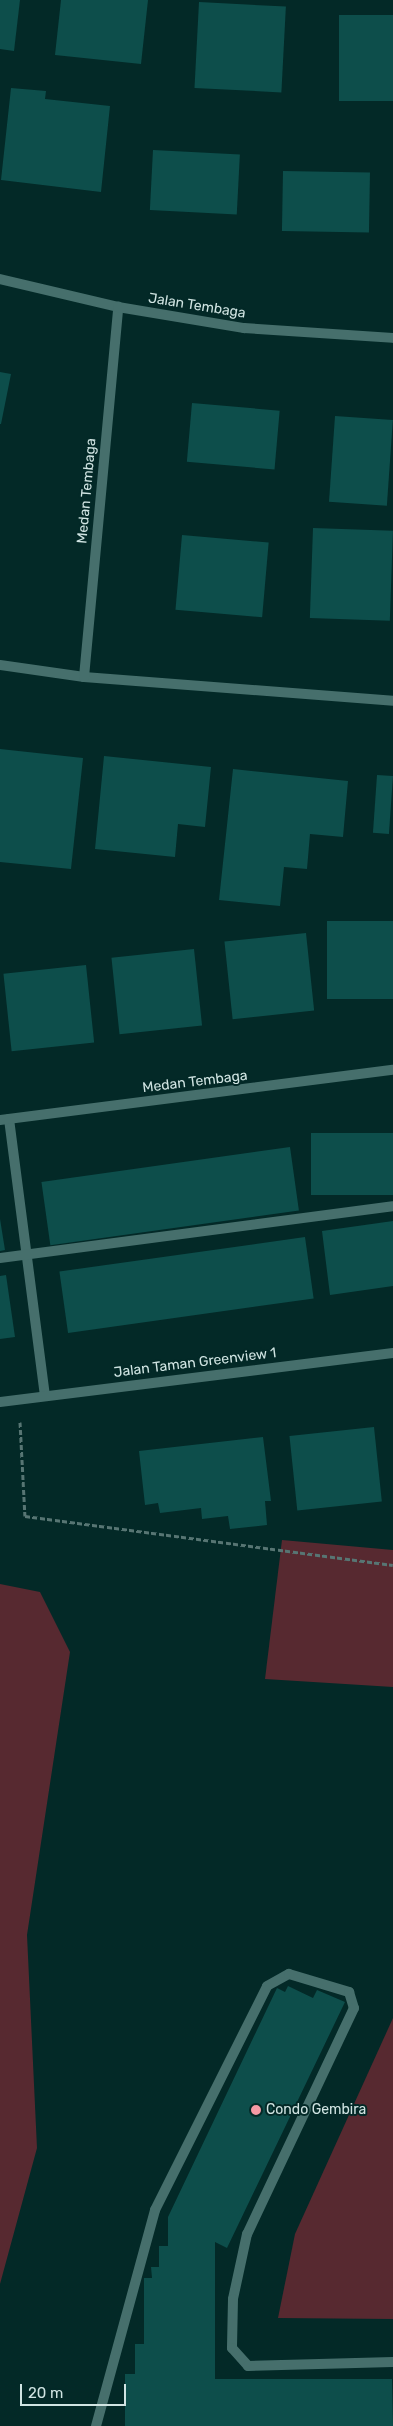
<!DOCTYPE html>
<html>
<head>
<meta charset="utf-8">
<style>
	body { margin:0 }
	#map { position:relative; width:393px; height:2426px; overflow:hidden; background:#032927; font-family:Rubik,sans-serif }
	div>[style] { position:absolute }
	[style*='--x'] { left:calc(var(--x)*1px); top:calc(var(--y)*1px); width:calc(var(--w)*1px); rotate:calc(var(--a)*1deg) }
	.green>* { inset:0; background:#572930 }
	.building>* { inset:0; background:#0d4e4b; transform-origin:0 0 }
	.path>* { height:3px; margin-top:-1.5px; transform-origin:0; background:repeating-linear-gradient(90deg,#577573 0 5px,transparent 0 7.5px) }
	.service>* { height:10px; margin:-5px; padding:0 5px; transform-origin:5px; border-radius:5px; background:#466f6c }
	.minor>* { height:10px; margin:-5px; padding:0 5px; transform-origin:5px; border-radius:5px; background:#466f6c }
	.tertiary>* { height:10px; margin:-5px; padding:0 5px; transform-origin:5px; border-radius:5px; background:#466f6c }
	.dots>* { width:14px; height:14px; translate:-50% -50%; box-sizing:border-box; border:2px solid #032927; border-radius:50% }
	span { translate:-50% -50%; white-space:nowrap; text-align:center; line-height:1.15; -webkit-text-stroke:4px #032927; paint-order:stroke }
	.street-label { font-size:14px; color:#d0e4e2 }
	.poi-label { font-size:14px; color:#d0e4e2 }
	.left { translate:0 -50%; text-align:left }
	.scale { position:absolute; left:20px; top:2384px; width:106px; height:22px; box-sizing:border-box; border:2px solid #d0e4e2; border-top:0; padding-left:6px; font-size:15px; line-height:18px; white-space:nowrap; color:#d0e4e2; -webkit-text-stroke:4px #032927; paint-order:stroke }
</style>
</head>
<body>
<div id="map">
	<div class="green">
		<i style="clip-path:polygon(282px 1540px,393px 1550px,393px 1687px,265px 1679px)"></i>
		<i style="clip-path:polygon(0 1584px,40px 1592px,70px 1652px,27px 1935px,37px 2148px,0 2284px)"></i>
		<i style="clip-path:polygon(393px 2018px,393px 2319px,278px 2318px,295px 2234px)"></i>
	</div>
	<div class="building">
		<i style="clip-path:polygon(0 0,20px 0,14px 51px,0 49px)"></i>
		<i style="clip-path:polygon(61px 0,148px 0,141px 64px,55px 55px)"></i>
		<i style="left:199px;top:2px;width:87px;height:86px;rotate:3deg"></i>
		<i style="left:393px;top:15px;width:86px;height:54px;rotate:90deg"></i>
		<i style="clip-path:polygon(11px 88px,46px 91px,45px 99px,110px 106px,101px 192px,1px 180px)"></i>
		<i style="left:153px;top:150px;width:87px;height:60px;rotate:3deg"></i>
		<i style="left:283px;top:171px;width:87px;height:60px;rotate:1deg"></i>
		<i style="clip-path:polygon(0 372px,11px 374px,1px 424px,0 424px)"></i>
		<i style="left:192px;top:403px;width:88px;height:59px;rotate:5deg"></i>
		<i style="left:335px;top:416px;width:58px;height:86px;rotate:4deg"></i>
		<i style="left:313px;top:528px;width:80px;height:90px;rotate:2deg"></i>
		<i style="left:182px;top:535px;width:87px;height:75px;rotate:5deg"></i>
		<i style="clip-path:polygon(0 749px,83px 758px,71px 869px,0 862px)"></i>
		<i style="clip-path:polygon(104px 756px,211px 767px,205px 827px,178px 824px,175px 857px,95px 849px)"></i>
		<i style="clip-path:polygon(233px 769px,348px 781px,343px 837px,310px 834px,307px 869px,284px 867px,280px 906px,219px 900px)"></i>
		<i style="left:377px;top:775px;width:16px;height:58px;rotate:4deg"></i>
		<i style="left:393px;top:921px;width:78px;height:66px;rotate:90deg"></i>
		<i style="left:306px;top:933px;width:78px;height:82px;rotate:84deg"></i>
		<i style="left:194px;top:949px;width:77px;height:83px;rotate:84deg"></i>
		<i style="left:86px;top:965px;width:78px;height:83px;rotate:84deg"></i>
		<i style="left:393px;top:1133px;width:62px;height:82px;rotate:90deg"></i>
		<i style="left:290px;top:1147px;width:64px;height:251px;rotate:82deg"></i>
		<i style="clip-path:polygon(0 1219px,5px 1250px,0 1251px)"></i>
		<i style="clip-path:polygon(393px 1221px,393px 1286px,330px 1295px,322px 1231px)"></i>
		<i style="left:305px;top:1237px;width:62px;height:248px;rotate:82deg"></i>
		<i style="clip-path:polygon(6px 1275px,15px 1337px,0 1339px,0 1276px)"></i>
		<i style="left:374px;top:1427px;width:75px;height:85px;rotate:84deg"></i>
		<i style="clip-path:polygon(263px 1437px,271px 1501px,265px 1501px,267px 1525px,230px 1529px,228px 1516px,202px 1519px,201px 1508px,160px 1513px,158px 1503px,145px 1505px,139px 1451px)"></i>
		<i style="clip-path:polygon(288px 1986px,313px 1998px,317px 1990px,345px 2002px,227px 2248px,215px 2242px,215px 2379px,392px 2379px,393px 2426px,125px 2426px,125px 2374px,135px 2374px,135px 2344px,144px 2344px,144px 2278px,152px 2278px,151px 2267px,159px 2267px,159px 2246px,168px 2246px,168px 2217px,277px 1988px,285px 1992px)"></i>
	</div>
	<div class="path">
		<i style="--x:20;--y:1422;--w:94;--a:87"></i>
		<i style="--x:25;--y:1516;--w:371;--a:7.6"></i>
	</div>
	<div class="service">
		<i style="--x:9;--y:1119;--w:279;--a:82.6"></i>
		<i style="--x:0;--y:1258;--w:396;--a:-7.5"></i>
		<i style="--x:96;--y:2426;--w:224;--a:-74.7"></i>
		<i style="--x:155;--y:2210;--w:250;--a:-63.4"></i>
		<i style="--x:267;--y:1986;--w:25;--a:-29"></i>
		<i style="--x:289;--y:1974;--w:63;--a:16.7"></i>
		<i style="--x:349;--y:1992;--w:17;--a:73"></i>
		<i style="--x:354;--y:2008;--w:250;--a:115.3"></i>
		<i style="--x:247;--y:2234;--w:66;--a:102.2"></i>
		<i style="--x:233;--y:2299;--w:49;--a:91.2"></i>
		<i style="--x:232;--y:2348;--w:24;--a:48"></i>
		<i style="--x:248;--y:2366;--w:145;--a:-1.6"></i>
	</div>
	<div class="minor">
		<i style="--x:0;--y:665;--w:85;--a:8.1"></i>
		<i style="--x:84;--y:677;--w:310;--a:4.4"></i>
		<i style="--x:84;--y:677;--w:372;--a:-84.7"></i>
		<i style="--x:0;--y:1120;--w:396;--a:-7.3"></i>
		<i style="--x:0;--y:1402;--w:396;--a:-7.1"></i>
	</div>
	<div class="tertiary">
		<i style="--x:0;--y:279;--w:121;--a:13.3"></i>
		<i style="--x:118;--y:307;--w:128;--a:9.5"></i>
		<i style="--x:244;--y:328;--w:149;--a:3.8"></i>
	</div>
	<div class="dots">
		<i style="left:256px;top:2110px;background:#f49aa5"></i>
	</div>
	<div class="street-label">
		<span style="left:197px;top:306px;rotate:9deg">Jalan Tembaga</span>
		<span style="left:87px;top:491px;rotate:-85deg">Medan Tembaga</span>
		<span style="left:195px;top:1082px;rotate:-7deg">Medan Tembaga</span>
		<span style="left:195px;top:1363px;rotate:-7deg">Jalan Taman Greenview 1</span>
	</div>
	<div class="poi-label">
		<span class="left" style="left:266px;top:2110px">Condo Gembira</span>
	</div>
	<div class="scale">20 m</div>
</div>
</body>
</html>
